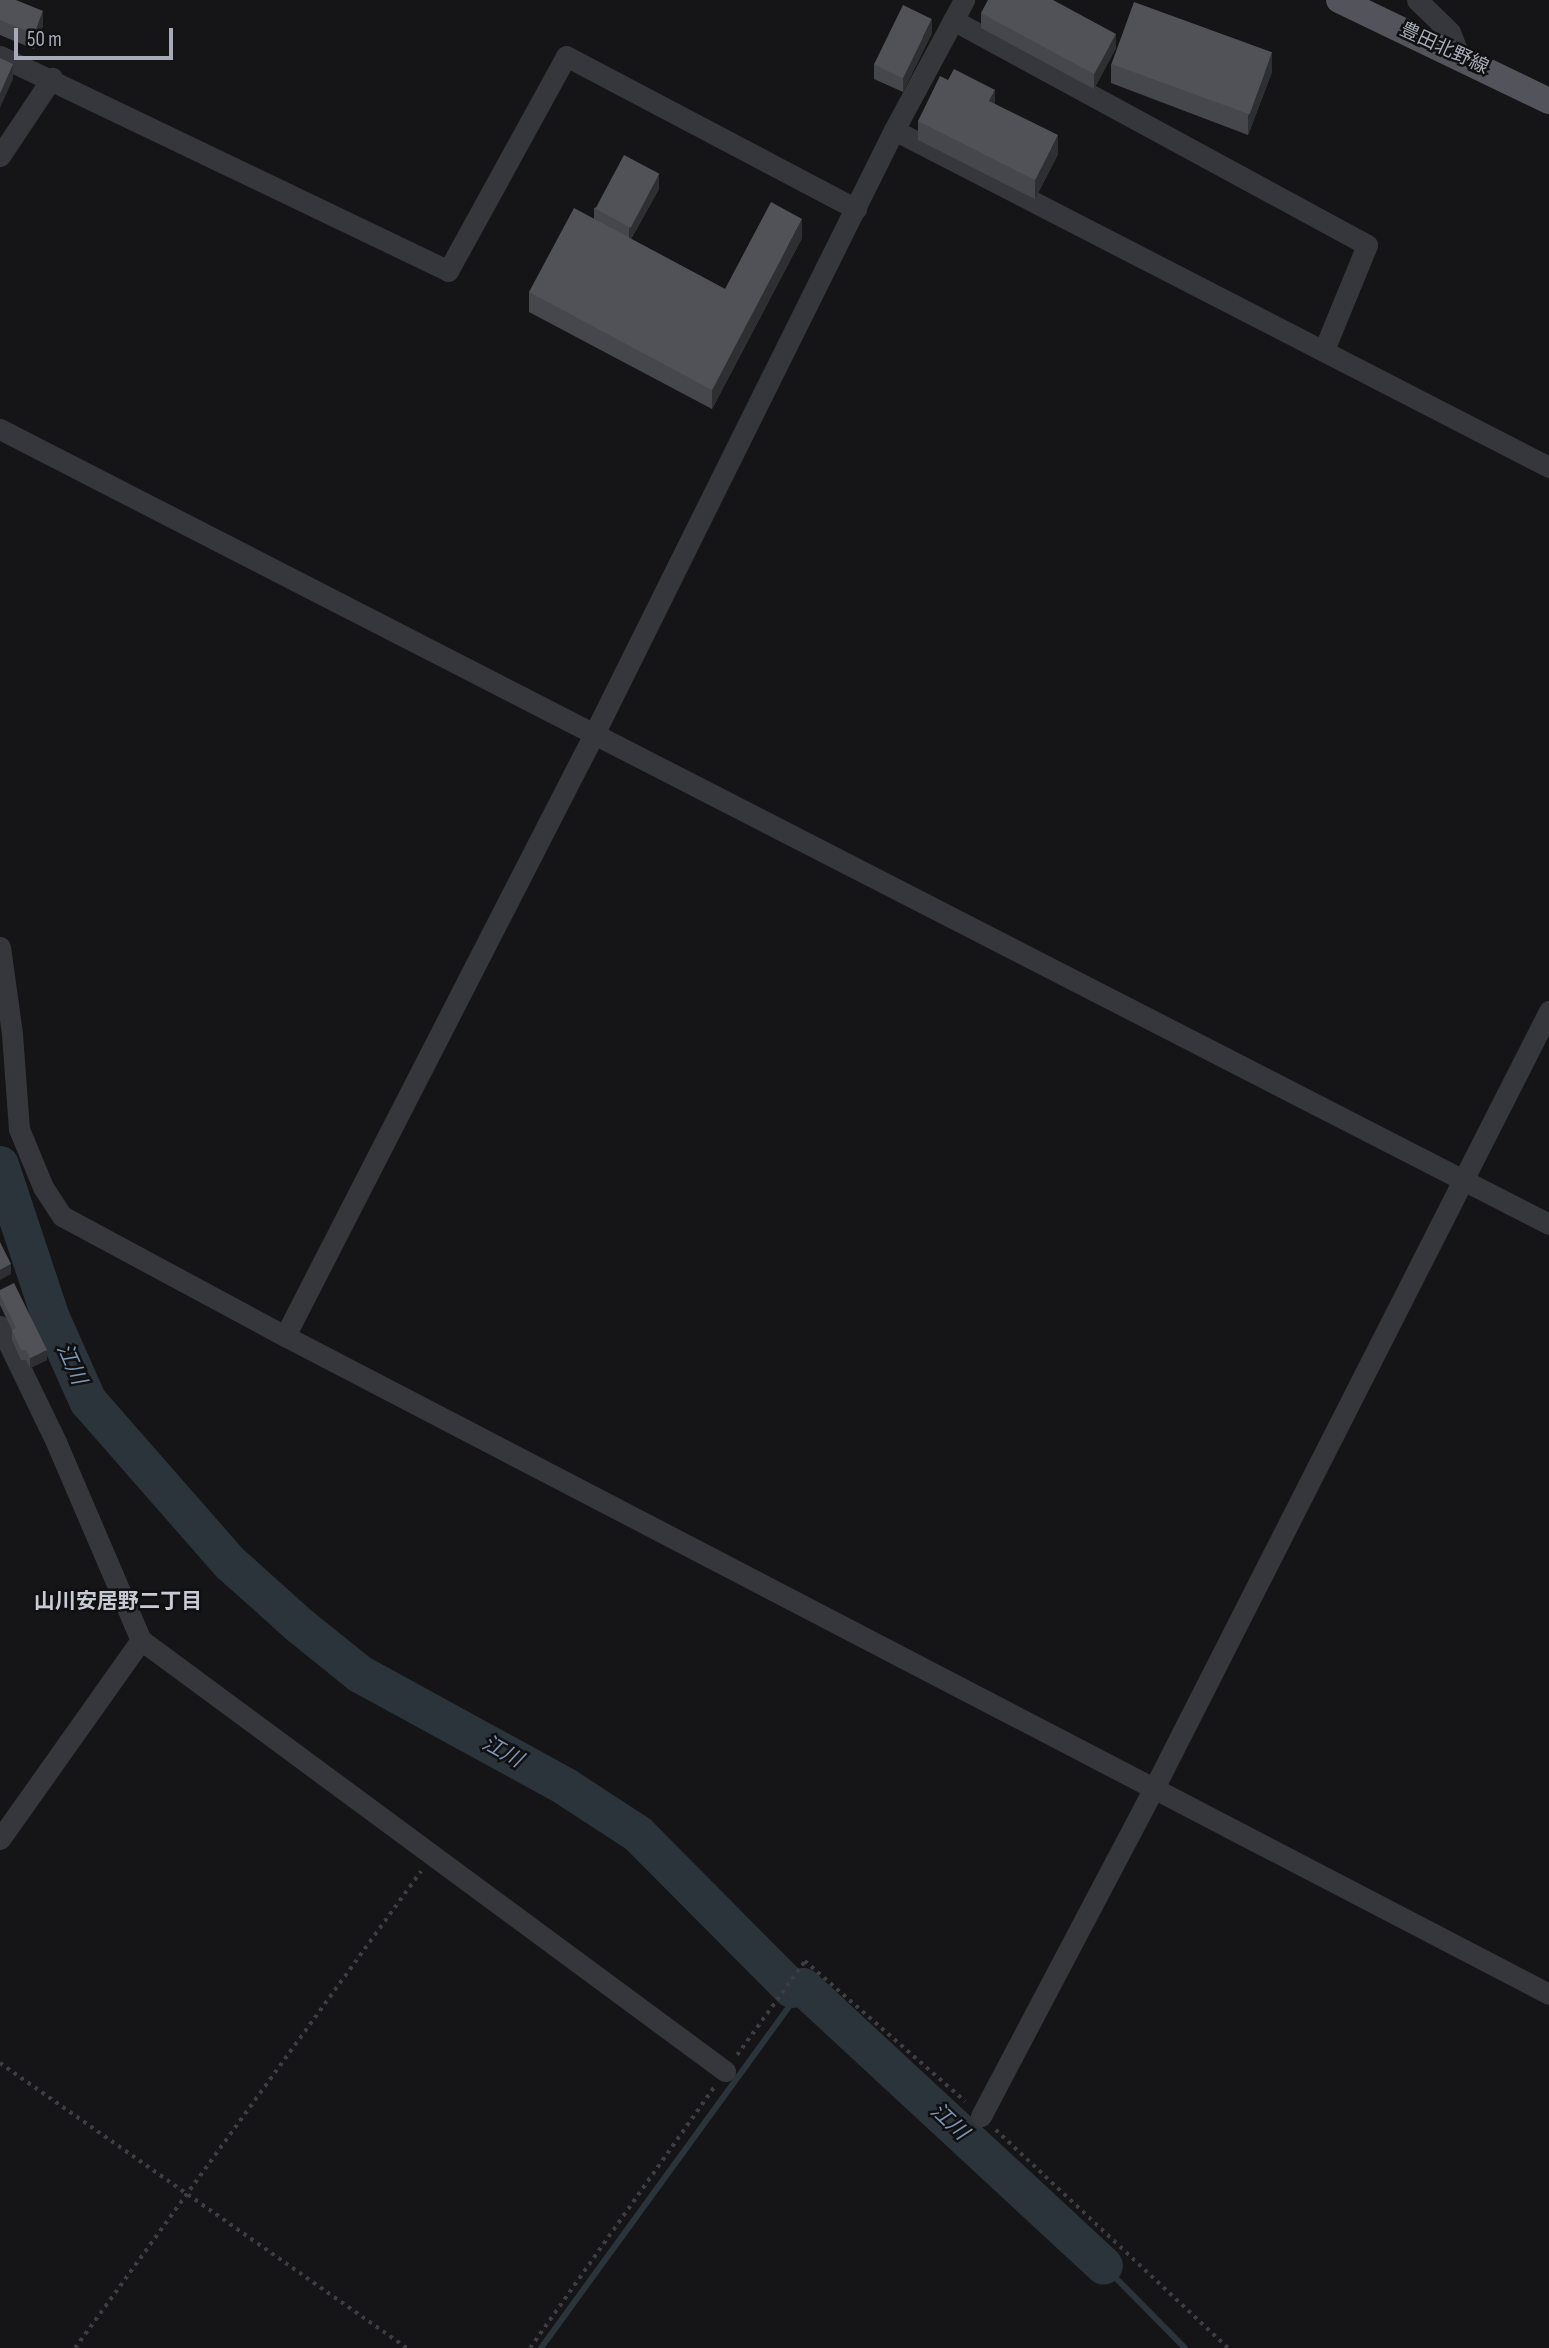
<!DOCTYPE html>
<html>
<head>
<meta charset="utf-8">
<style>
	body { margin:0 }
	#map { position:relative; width:1549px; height:2348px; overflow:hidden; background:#151517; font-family:"Sofia Sans Condensed","Noto Sans JP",sans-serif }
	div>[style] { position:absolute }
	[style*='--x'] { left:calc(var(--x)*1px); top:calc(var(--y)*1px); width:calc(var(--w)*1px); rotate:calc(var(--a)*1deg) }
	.stream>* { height:6px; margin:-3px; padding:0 3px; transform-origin:3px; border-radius:3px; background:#2b333b }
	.river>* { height:38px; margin:-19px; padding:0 19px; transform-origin:19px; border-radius:19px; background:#2b333b }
	.path>* { height:3.5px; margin-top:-1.75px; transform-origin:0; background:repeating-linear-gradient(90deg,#3c3e43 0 3.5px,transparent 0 8.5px) }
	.minor>* { height:21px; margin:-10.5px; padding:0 10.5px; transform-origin:10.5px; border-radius:10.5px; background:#36373c }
	.major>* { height:26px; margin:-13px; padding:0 13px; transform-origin:13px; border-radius:13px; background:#52535b }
	.wall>* { inset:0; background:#46474c }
	.shaded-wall>* { inset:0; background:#2e2f32 }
	.building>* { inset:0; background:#515258; transform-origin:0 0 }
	span { translate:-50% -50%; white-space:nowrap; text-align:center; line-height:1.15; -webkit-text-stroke:5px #101012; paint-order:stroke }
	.street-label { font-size:19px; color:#a7abb8 }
	.water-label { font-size:21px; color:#7d96b4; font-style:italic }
	.neighbourhood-label { font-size:21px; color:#c8cad4; font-weight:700 }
	.scale { position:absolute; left:14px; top:28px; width:159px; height:32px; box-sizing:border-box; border:4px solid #a7abb8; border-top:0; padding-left:9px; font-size:21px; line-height:24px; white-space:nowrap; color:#a7abb8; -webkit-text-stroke:5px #101012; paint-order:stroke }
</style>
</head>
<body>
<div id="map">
	<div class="stream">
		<i style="--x:1104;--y:2266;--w:115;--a:45.4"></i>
		<i style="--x:541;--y:2348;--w:446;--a:-54"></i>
	</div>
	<div class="river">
		<i style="--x:0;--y:1165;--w:161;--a:71.6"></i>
		<i style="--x:51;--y:1318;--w:91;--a:66"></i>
		<i style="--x:88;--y:1401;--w:215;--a:48.8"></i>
		<i style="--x:230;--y:1563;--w:93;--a:41.9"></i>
		<i style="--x:299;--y:1625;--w:78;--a:38.8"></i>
		<i style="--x:360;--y:1674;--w:235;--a:28.7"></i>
		<i style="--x:566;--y:1787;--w:86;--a:33.1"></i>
		<i style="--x:638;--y:1834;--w:218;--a:45.2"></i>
		<i style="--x:792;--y:1989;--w:11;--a:-10"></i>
		<i style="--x:803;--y:1987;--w:410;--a:42.8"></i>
	</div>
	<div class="path">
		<i style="--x:737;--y:2055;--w:116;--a:-54.1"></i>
		<i style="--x:805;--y:1961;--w:213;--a:41.2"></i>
		<i style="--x:0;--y:2063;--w:497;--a:35"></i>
		<i style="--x:996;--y:2130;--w:318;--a:43.2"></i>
		<i style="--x:75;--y:2348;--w:589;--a:-54.04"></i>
		<i style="--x:530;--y:2348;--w:319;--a:-54.8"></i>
	</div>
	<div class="minor">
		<i style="--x:1417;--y:0;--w:46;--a:44.1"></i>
		<i style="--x:1450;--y:32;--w:26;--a:69"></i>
		<i style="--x:953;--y:20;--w:471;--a:28.5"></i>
		<i style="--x:1367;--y:245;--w:113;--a:112.3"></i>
		<i style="--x:0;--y:56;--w:497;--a:25.6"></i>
		<i style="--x:448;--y:271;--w:245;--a:-61.2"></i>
		<i style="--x:566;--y:56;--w:328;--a:27.8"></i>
		<i style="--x:894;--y:130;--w:737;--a:27.23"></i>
		<i style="--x:0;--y:156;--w:94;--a:-56.3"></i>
		<i style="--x:0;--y:429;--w:1741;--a:27.17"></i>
		<i style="--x:0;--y:947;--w:88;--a:82.1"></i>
		<i style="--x:12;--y:1034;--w:95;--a:85.8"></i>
		<i style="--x:19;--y:1129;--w:63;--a:67.5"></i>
		<i style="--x:43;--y:1187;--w:35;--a:57"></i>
		<i style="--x:62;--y:1216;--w:253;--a:28.3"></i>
		<i style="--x:285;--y:1336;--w:1425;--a:27.5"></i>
		<i style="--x:0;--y:1326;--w:129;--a:64.2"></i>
		<i style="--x:56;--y:1442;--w:215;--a:66.8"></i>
		<i style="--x:141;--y:1640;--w:726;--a:36.43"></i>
		<i style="--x:285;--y:1336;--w:679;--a:-62.83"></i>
		<i style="--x:595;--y:732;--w:672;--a:-63.59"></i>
		<i style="--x:894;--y:130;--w:148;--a:-61.7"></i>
		<i style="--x:0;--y:1839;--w:244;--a:-54.7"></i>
		<i style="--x:981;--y:2116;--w:371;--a:-62.2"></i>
		<i style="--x:1154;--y:1788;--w:872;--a:-63.05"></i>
	</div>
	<div class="major">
		<i style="--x:1339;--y:0;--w:233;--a:25.7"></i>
	</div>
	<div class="wall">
		<i style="clip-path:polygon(0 0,43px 26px,34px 49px,0 35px)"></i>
		<i style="clip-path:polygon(981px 13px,1116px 48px,1094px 89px,981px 28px)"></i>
		<i style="clip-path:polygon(932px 33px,903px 92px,874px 79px,874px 64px)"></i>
		<i style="clip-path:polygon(1111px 64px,1272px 72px,1248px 135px,1111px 83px)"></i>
		<i style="clip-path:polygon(995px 104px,1058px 154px,1035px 199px,918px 140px,918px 121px)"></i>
		<i style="clip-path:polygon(659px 189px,631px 239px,725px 289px,802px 238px,712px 409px,529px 312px,529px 292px,594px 219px,594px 208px)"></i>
		<i style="clip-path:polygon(0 1290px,47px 1360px,30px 1368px,26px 1360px,21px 1360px,12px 1340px,12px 1330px,0 1305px)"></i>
	</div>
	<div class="shaded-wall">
		<i style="clip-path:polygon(43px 11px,43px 26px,34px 49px,34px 34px)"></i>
		<i style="clip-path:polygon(932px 19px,932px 33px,903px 92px,903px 78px)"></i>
		<i style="clip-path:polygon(1116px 34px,1116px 48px,1094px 89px,1094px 74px)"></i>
		<i style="clip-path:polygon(1272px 53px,1272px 72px,1248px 135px,1248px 116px)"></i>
		<i style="clip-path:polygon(13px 64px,13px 79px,0 108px,0 94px)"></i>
		<i style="clip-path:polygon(995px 90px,995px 109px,989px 101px)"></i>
		<i style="clip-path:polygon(1058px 135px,1058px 154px,1035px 199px,1035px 180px)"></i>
		<i style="clip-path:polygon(659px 174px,659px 189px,629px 242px,629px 228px)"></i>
		<i style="clip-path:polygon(802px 219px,802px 238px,712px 409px,712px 390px)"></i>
		<i style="clip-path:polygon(11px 1264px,11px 1274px,0 1280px,0 1270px)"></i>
		<i style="clip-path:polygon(47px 1350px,47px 1360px,30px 1368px,30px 1358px)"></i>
	</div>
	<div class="building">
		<i style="clip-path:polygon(0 0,16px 0,43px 11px,34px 34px,0 20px)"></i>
		<i style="clip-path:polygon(988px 0,1053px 0,1116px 34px,1094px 74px,981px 13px)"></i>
		<i style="left:1134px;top:2px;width:147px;height:66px;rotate:20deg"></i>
		<i style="left:903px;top:5px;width:32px;height:66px;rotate:26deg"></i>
		<i style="clip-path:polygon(0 58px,13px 64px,0 94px)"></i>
		<i style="clip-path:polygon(954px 69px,995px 90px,989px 101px,1058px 135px,1035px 180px,918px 121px,940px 76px,948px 80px)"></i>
		<i style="left:624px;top:155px;width:40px;height:61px;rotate:28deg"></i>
		<i style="clip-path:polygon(771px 202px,802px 219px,712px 390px,529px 292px,574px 208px,725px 289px)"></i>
		<i style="clip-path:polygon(0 1242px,11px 1264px,0 1270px)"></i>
		<i style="clip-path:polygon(14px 1283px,47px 1350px,30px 1358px,26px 1350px,21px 1350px,12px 1330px,16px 1328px,0 1295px,0 1290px)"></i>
	</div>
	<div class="street-label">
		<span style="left:1444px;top:49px;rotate:25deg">豊田北野線</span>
	</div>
	<div class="water-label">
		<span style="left:71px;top:1364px;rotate:66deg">江川</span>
		<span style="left:502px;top:1752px;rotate:29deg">江川</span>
		<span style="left:949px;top:2122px;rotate:43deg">江川</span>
	</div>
	<div class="neighbourhood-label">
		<span style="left:118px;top:1602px">山川安居野二丁目</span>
	</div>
	<div class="scale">50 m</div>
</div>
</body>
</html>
